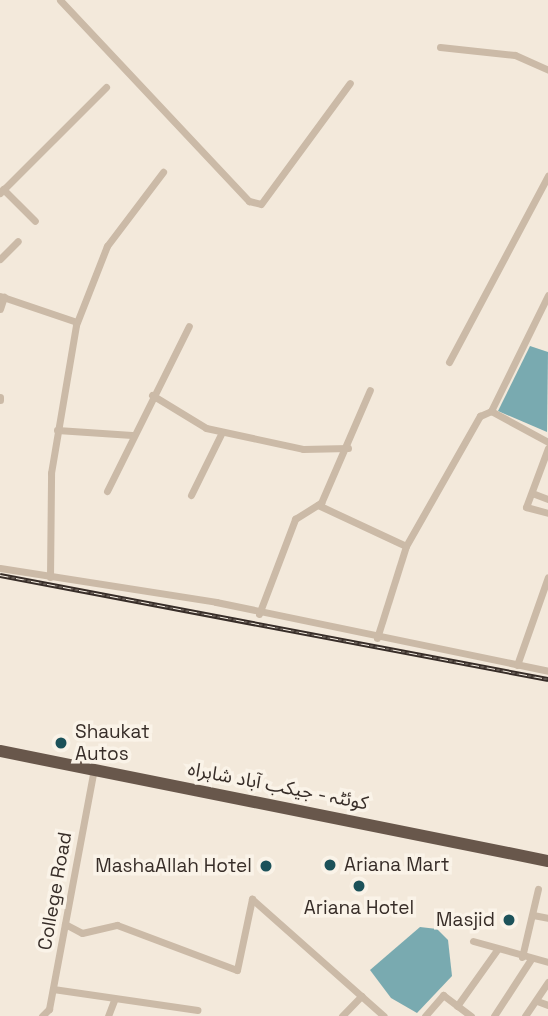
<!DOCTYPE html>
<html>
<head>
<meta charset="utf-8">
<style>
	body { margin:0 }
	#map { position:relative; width:548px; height:1016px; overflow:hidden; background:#f3e9db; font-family:"Space Grotesk","Noto Sans Arabic",sans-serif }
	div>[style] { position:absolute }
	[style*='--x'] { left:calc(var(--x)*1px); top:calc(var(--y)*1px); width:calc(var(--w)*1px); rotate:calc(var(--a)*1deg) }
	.water>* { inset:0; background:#79aab0 }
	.minor>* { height:7px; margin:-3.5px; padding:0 3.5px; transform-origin:3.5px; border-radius:3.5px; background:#cbbaa7 }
	.trunk>* { height:12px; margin:-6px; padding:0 6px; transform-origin:6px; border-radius:6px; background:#68574b }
	.rail>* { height:5px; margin-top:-2.5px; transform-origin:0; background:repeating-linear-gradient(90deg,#faf3e8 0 8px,#372d28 0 16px); box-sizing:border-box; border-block:2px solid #372d28 }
	.dots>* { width:19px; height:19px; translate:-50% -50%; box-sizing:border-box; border:4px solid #faf3e8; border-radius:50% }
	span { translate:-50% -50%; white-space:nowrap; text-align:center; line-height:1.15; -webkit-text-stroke:7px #faf3e8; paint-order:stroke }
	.poi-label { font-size:19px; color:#372d28 }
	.left { translate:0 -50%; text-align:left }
	.right { translate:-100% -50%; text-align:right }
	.street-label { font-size:19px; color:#372d28 }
</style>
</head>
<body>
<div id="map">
	<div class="water">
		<i style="clip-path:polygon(530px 346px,548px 352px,547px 432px,498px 411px)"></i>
		<i style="clip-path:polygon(420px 927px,437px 929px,448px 940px,452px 976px,417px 1013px,391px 998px,370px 970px)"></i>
	</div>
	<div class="minor">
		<i style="--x:60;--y:0;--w:276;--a:46.8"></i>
		<i style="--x:249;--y:201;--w:12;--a:14"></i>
		<i style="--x:261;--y:204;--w:150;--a:-53.7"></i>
		<i style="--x:440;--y:47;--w:75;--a:6.1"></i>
		<i style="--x:515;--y:55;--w:36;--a:24"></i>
		<i style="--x:3;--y:189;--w:45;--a:45"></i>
		<i style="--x:0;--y:193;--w:150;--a:-45"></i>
		<i style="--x:0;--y:259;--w:25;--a:-45"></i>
		<i style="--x:0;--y:296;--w:81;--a:18.7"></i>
		<i style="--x:0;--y:309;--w:13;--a:-72"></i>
		<i style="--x:449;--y:362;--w:211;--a:-62"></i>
		<i style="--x:152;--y:395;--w:63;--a:31.4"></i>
		<i style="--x:206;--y:428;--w:99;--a:12.2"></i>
		<i style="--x:303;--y:449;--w:45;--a:-1.3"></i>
		<i style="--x:0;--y:397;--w:3;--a:90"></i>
		<i style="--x:491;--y:411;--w:65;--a:28.5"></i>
		<i style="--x:57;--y:430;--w:75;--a:3.8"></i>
		<i style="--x:548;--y:448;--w:63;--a:110.4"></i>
		<i style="--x:526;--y:507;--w:23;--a:15"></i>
		<i style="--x:107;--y:491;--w:184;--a:-63.6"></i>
		<i style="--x:532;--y:493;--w:17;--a:21"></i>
		<i style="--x:191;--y:495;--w:70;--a:-63.8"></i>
		<i style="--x:318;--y:505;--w:97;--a:25"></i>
		<i style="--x:0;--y:568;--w:219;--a:8.9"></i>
		<i style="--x:216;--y:602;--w:339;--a:11.7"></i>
		<i style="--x:50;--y:577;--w:104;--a:-89.4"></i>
		<i style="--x:51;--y:473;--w:150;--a:-80.4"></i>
		<i style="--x:76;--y:325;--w:85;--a:-68.6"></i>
		<i style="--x:107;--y:246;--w:93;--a:-52.9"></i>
		<i style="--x:259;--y:614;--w:102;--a:-69.2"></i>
		<i style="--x:295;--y:519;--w:31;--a:-32"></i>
		<i style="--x:321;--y:503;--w:123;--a:-66.6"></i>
		<i style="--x:377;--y:638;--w:96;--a:-72.5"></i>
		<i style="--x:406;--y:546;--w:150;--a:-60.4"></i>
		<i style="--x:480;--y:416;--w:12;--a:-24"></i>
		<i style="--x:491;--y:411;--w:129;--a:-63.8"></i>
		<i style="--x:517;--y:665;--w:93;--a:-70.6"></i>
		<i style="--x:533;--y:915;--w:15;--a:11"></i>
		<i style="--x:65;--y:924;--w:19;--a:28"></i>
		<i style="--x:82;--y:933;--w:36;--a:-13"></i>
		<i style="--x:117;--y:925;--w:128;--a:20.6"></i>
		<i style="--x:237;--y:970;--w:73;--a:-78.1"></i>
		<i style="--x:252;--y:899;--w:176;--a:41.6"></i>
		<i style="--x:473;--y:941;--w:78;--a:15.6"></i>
		<i style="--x:522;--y:957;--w:70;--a:-76.8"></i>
		<i style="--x:53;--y:989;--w:146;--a:8.3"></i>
		<i style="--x:537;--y:1001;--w:12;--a:20"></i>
		<i style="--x:457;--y:1006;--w:69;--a:-54.5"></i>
		<i style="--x:42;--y:1016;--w:10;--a:-45"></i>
		<i style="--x:49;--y:1009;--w:244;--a:-79.4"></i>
		<i style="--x:108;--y:1016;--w:17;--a:-69"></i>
		<i style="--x:342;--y:1016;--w:28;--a:-46"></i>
		<i style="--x:425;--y:1016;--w:28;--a:-49"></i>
		<i style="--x:443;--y:995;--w:35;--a:37"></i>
		<i style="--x:494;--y:1016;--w:68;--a:-57"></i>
		<i style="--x:525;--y:1016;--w:41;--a:-55.9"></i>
	</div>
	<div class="trunk">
		<i style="--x:0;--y:751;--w:559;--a:11.35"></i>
	</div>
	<div class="rail">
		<i style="--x:0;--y:575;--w:558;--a:10.75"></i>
	</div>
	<div class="dots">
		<i style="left:61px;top:743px;background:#1c525a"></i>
		<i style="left:330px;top:865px;background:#1c525a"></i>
		<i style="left:266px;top:866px;background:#1c525a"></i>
		<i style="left:359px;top:886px;background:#1c525a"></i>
		<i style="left:509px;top:920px;background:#1c525a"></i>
	</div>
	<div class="poi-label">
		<span class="left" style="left:75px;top:743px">Shaukat<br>Autos</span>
		<span class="left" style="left:344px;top:865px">Ariana Mart</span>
		<span class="right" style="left:252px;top:866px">MashaAllah Hotel</span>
		<span style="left:359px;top:908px">Ariana Hotel</span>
		<span class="right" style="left:495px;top:920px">Masjid</span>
	</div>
	<div class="street-label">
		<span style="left:278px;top:786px;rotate:11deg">کوئٹہ - جیکب آباد شاہراہ</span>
		<span style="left:55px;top:891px;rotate:-80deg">College Road</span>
	</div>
</div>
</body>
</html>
